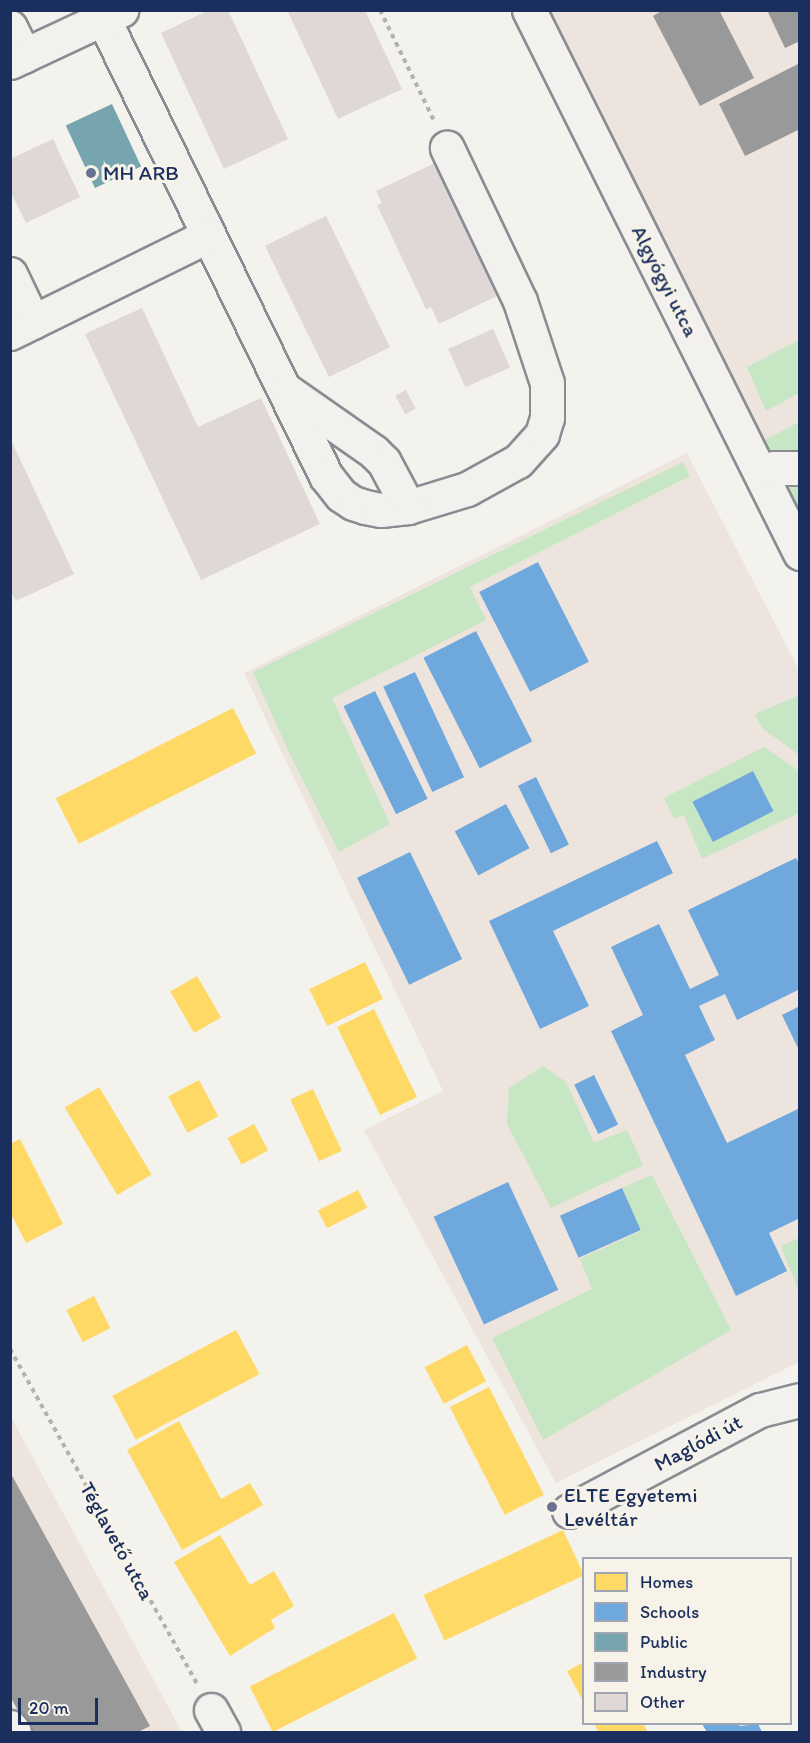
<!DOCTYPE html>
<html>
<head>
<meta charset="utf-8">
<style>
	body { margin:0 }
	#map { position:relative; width:810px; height:1743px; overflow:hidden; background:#f4f2ec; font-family:Itim,sans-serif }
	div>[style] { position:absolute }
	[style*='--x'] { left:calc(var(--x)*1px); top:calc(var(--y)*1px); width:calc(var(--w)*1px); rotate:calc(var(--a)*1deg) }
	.built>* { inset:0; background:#ede4de }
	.green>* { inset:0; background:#c6e6c4 }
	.homes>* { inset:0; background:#ffd966; transform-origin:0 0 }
	.schools>* { inset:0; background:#6fa8dc; transform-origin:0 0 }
	.public>* { inset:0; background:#76a5af; transform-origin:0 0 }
	.industry>* { inset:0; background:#999 }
	.building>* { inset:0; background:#dfd8d6; transform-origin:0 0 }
	.path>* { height:4px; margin-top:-2px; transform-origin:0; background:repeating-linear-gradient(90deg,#b1b2b5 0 4.5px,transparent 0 9px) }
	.roads { filter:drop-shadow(2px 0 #898c92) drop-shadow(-2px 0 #898c92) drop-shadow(0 2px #898c92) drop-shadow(0 -2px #898c92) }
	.minor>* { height:33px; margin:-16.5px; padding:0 16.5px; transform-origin:16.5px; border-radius:16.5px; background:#f2f1ed }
	.dots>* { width:16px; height:16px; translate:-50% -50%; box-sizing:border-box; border:3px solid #f7f3e8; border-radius:50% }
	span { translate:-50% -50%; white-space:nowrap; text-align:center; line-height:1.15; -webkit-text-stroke:6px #f7f3e8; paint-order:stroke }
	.poi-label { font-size:21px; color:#1b2f5e }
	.left { translate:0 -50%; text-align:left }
	.street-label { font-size:21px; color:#1b2f5e }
	.frame { position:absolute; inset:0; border:12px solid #1b2f5e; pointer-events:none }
	.legend { position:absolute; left:582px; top:1557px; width:210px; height:168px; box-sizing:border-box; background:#f7f3e8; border:2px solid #9fa5b1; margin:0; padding:8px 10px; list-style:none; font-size:18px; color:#1b2f5e }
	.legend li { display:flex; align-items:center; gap:12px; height:30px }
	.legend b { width:30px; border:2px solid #9fa5b1 }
	.scale { position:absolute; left:18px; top:1698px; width:80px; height:27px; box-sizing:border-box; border:3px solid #1b2f5e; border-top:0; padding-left:8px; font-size:18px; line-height:21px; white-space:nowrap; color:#1b2f5e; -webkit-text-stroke:4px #f7f3e8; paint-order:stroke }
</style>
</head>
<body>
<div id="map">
	<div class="built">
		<i style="clip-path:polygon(547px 11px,799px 11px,799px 536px)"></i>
		<i style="clip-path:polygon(687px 453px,799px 670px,799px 1362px,556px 1483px,364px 1130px,443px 1091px,244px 673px)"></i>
		<i style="clip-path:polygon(11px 1417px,182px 1732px,11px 1732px)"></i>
	</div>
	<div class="green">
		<i style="clip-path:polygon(799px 340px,799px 393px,766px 411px,747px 367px)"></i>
		<i style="clip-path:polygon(799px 422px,799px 510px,765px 440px)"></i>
		<i style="clip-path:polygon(683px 462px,690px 476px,470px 587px,486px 620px,332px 698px,390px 824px,339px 852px,291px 757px,253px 672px)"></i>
		<i style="clip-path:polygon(799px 695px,799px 755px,762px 728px,755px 714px)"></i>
		<i style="clip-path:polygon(764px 747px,799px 771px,799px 813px,702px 859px,684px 815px,674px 819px,664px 798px)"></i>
		<i style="clip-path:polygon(543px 1066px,566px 1082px,594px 1143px,627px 1130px,643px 1165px,551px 1208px,507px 1124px,509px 1088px)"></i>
		<i style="clip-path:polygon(652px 1175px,731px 1330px,543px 1440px,492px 1338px,592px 1289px,580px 1259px,641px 1231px,622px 1188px)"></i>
		<i style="clip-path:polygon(799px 1238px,799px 1292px,781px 1246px)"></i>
	</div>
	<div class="homes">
		<i style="left:233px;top:708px;width:51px;height:199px;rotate:63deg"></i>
		<i style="left:365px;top:962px;width:41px;height:62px;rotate:64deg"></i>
		<i style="left:197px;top:976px;width:48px;height:31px;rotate:60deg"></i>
		<i style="left:374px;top:1009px;width:98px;height:41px;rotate:64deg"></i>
		<i style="left:199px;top:1080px;width:41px;height:35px;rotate:62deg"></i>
		<i style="left:99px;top:1087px;width:102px;height:40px;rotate:59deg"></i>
		<i style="left:313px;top:1089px;width:68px;height:25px;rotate:65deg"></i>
		<i style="left:254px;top:1124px;width:30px;height:30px;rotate:62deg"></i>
		<i style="clip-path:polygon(20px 1139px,63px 1224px,26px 1243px,10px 1212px,10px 1144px)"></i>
		<i style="left:358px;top:1190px;width:20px;height:45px;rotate:63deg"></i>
		<i style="left:94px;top:1296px;width:36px;height:31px;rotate:63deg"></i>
		<i style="left:236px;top:1330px;width:50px;height:140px;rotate:62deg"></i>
		<i style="left:467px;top:1345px;width:41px;height:48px;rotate:62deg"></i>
		<i style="left:489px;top:1387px;width:121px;height:44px;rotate:63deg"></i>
		<i style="clip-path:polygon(179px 1421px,221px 1499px,250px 1483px,263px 1505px,182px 1550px,127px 1450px)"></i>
		<i style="left:563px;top:1530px;width:50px;height:154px;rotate:65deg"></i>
		<i style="clip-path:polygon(220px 1535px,250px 1585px,274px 1571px,294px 1606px,271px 1620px,275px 1628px,230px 1656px,174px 1562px)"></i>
		<i style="left:394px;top:1613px;width:51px;height:162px;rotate:63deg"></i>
		<i style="clip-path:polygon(584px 1662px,584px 1703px,567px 1671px)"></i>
		<i style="clip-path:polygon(594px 1724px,643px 1724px,648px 1732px,599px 1732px)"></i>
	</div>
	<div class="schools">
		<i style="left:538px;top:562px;width:112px;height:66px;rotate:63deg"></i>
		<i style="left:476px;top:631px;width:124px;height:59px;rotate:63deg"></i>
		<i style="left:415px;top:672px;width:116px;height:35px;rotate:65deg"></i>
		<i style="left:375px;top:691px;width:120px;height:35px;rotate:64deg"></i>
		<i style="left:753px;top:771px;width:45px;height:68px;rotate:63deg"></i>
		<i style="left:536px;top:777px;width:75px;height:20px;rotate:64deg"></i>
		<i style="left:506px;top:804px;width:50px;height:58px;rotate:62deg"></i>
		<i style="clip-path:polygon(657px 841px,673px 873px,553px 931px,589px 1006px,540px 1029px,489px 921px)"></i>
		<i style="left:410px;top:852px;width:119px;height:59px;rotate:64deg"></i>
		<i style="clip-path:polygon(796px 858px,800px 865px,800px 989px,737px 1020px,725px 994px,699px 1006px,715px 1040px,685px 1055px,727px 1143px,800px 1108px,800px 1218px,769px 1233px,787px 1271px,736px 1296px,611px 1031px,643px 1015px,611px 947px,659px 924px,690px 989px,719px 975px,688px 910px)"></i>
		<i style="clip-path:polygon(800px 1006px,800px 1052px,782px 1015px)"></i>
		<i style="left:594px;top:1075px;width:55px;height:22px;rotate:64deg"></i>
		<i style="left:508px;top:1182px;width:119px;height:82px;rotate:65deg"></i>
		<i style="left:622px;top:1188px;width:46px;height:68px;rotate:66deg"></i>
		<i style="clip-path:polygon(702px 1724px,738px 1724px,740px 1726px,758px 1724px,762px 1732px,707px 1732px)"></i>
	</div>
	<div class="public">
		<i style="left:112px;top:104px;width:69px;height:51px;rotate:65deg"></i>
	</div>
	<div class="industry">
		<i style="clip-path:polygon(663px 10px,719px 10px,754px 78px,700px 106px,653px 16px)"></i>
		<i style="clip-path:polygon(767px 10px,800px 10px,800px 41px,785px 48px)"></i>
		<i style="clip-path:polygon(800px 63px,800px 129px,745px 156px,719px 104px)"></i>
		<i style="clip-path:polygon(10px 1472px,150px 1726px,138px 1732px,30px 1732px,10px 1696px)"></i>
	</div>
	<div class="building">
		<i style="clip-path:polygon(209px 10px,228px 10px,288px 139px,224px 169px,161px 33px)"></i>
		<i style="clip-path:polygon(287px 10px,365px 10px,402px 89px,338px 119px)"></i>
		<i style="clip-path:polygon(53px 139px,80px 197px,26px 223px,10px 191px,10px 159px)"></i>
		<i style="clip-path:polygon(435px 163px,440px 176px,445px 173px,493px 277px,489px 279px,497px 296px,439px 324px,431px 307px,426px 309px,377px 205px,382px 203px,376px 191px)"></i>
		<i style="left:326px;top:216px;width:146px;height:68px;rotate:64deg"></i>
		<i style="clip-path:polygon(142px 308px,198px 427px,261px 398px,320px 524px,201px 580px,85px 334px)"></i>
		<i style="left:493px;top:329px;width:42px;height:49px;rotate:66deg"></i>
		<i style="left:406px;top:390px;width:21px;height:12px;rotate:62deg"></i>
		<i style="clip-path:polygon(10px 438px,74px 574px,16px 601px,10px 590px)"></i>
	</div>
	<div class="path">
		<i style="--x:380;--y:10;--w:126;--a:64"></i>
		<i style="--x:10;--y:1349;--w:386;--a:60.8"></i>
	</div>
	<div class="roads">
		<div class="minor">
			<i style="--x:99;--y:10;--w:518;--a:64.03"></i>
			<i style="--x:326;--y:476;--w:24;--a:52"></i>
			<i style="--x:341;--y:495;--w:14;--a:34"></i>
			<i style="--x:353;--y:503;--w:13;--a:18"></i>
			<i style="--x:365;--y:507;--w:16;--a:11"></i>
			<i style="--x:381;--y:510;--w:27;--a:-6"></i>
			<i style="--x:408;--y:507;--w:62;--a:-17"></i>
			<i style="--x:467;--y:489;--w:58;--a:-28.8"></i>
			<i style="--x:518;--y:461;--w:36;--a:-48"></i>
			<i style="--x:542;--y:434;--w:17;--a:-73"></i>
			<i style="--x:547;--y:418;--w:35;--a:-90"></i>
			<i style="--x:547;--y:383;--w:86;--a:-108.2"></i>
			<i style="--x:520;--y:301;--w:170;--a:-115.5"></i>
			<i style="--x:529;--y:10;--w:607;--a:63.48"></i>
			<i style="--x:10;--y:27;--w:32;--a:64"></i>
			<i style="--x:10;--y:62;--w:123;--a:-25.1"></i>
			<i style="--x:10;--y:274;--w:53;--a:64.4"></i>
			<i style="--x:10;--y:333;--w:220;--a:-26.2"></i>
			<i style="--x:287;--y:391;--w:106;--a:35"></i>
			<i style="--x:374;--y:452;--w:14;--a:45"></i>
			<i style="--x:384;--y:462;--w:51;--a:61.9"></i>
			<i style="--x:761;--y:471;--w:13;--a:-13"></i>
			<i style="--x:774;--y:468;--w:26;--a:0"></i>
			<i style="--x:569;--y:1511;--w:216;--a:-27.9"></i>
			<i style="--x:760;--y:1410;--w:41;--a:-14"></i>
			<i style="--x:211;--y:1710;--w:25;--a:61"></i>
			<i style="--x:10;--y:1727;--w:6;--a:51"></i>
		</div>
	</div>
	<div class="dots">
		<i style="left:91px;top:173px;background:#677390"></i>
		<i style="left:552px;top:1507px;background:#677390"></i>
	</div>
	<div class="poi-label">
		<span class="left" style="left:103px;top:173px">MH ARB</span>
		<span class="left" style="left:564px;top:1507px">ELTE Egyetemi<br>Levéltár</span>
	</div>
	<div class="street-label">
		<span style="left:665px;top:281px;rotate:63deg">Algyógyi utca</span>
		<span style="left:698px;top:1443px;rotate:-28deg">Maglódi út</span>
		<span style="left:117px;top:1541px;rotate:61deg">Téglavető utca</span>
	</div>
	<div class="frame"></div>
	<ul class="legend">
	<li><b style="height:16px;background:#ffd966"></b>Homes</li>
	<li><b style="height:16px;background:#6fa8dc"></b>Schools</li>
	<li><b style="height:16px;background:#76a5af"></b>Public</li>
	<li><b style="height:16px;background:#999"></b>Industry</li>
	<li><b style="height:16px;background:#dfd8d6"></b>Other</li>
	</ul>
	<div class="scale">20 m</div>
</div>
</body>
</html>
